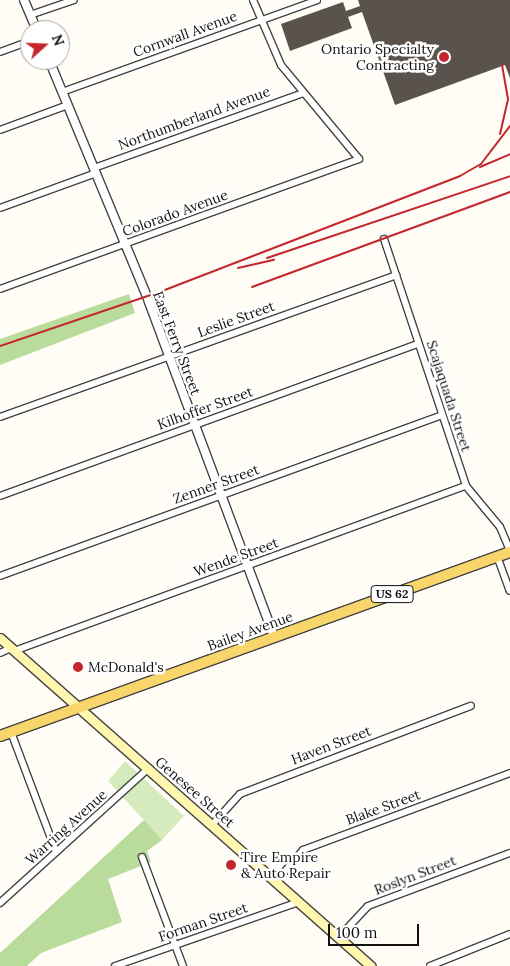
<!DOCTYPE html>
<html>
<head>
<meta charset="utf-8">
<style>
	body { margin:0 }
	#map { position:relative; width:510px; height:966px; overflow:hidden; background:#fffdf5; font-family:Lora,serif }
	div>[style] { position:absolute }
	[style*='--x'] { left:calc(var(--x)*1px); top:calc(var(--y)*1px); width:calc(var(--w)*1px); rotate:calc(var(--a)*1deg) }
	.green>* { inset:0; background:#d5ebbd }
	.forest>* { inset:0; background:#b9dc9c }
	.building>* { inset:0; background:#5a524d }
	.roads { filter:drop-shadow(1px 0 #444) drop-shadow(-1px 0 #444) drop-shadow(0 1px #444) drop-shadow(0 -1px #444) }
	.minor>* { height:6px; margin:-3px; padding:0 3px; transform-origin:3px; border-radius:3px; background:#fff }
	.tertiary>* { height:8px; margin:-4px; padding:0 4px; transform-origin:4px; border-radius:4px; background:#fff }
	.secondary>* { height:9px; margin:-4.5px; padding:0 4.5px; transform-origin:4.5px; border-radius:4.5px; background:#fff6b0 }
	.primary>* { height:10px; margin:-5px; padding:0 5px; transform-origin:5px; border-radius:5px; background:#f9d66b }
	.rail>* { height:2px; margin:-1px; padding:0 1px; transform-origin:1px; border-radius:1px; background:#c4262e }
	.dots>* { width:14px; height:14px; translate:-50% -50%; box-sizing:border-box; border:2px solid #fff; border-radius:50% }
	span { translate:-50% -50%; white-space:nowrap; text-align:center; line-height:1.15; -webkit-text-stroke:5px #fff; paint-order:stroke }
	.shield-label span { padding:1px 4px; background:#fff; border:1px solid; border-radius:4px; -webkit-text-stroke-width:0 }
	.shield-label { font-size:12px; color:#111; font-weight:700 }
	.street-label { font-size:14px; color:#111 }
	.poi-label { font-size:14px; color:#111 }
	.right { translate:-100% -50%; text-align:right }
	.left { translate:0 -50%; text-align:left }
	.north { position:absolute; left:20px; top:20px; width:50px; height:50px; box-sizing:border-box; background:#fff; border:1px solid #a0a0a0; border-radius:50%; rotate:70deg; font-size:14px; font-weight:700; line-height:20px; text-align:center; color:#111 }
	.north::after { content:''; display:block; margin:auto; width:18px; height:22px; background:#c4262e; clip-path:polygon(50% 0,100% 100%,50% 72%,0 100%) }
	.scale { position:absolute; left:328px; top:924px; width:91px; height:22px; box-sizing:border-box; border:2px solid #111; border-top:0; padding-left:6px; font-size:15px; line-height:18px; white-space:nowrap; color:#111; -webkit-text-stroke:4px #fff; paint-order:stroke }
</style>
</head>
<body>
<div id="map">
	<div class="green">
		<i style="clip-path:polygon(125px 761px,184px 816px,162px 840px,108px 781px)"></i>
	</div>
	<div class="forest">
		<i style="clip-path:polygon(129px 294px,135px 313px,0 365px,0 339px)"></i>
		<i style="clip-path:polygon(144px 820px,162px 840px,147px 851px,151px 862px,108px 879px,122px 922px,41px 953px,27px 966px,0 966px,0 953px)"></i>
	</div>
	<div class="building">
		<i style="clip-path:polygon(358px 0,510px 0,510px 78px,505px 65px,395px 105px,362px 12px,348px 17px,352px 28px,290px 51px,281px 24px,343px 2px,346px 11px,360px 6px)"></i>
	</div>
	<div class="roads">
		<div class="minor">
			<i style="--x:30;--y:15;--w:46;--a:-18.8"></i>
			<i style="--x:0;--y:52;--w:32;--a:-20"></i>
			<i style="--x:62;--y:92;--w:271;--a:-19.8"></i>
			<i style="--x:0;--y:130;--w:72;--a:-20.2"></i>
			<i style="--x:94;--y:168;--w:222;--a:-19.7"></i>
			<i style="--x:0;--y:208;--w:102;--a:-20"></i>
			<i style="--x:384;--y:239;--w:260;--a:71.6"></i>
			<i style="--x:466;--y:486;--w:53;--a:50.3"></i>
			<i style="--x:500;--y:527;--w:25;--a:67"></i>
			<i style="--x:0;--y:289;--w:382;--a:-19.9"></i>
			<i style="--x:359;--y:159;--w:122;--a:-129.7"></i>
			<i style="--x:281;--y:65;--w:71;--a:-113.3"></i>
			<i style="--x:0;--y:417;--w:421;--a:-19.7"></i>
			<i style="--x:0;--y:496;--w:445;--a:-20"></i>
			<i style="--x:497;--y:556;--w:37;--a:70"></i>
			<i style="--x:0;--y:576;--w:470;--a:-20"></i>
			<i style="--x:14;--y:651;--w:481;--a:-20.1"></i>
			<i style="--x:0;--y:653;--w:12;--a:-24"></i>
			<i style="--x:11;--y:732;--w:128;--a:69.4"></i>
			<i style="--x:212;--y:825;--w:42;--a:-47.9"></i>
			<i style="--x:240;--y:794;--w:247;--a:-20.9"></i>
			<i style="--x:142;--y:857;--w:116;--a:69.4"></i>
			<i style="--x:276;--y:882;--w:42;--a:-49.8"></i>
			<i style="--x:303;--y:850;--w:221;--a:-20.4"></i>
			<i style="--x:0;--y:903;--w:200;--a:-42.2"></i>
			<i style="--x:339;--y:937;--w:42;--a:-46.9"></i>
			<i style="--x:368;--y:906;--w:152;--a:-20.5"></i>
			<i style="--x:115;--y:966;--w:195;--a:-19.2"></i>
			<i style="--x:430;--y:966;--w:86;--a:-21.8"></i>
		</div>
		<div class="tertiary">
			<i style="--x:24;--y:0;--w:33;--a:67"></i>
			<i style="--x:49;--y:60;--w:262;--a:67.5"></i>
			<i style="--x:149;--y:302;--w:358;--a:69.5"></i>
		</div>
		<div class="secondary">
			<i style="--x:0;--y:638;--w:495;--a:41.5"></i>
		</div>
		<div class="primary">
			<i style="--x:0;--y:736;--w:542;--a:-19.84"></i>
		</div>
	</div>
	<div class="rail">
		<i style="--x:500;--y:134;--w:36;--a:-77"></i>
		<i style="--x:508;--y:99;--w:35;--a:-100"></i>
		<i style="--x:480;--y:167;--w:33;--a:-23"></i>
		<i style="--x:267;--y:258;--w:256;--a:-18.6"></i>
		<i style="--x:238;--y:268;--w:37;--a:-13"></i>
		<i style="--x:252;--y:287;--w:275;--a:-20.2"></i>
		<i style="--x:0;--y:346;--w:166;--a:-18.7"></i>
		<i style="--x:157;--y:293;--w:325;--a:-21.1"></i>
		<i style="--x:460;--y:176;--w:24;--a:-30"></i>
		<i style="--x:481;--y:164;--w:48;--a:-52.7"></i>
	</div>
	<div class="dots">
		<i style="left:444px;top:57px;background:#c4262e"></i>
		<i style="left:78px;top:667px;background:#c4262e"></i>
		<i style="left:231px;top:865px;background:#c4262e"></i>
	</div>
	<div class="shield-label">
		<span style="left:392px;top:594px">US 62</span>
	</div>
	<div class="street-label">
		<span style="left:185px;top:34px;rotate:-20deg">Cornwall Avenue</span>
		<span style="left:194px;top:118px;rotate:-20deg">Northumberland Avenue</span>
		<span style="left:175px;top:213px;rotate:-20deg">Colorado Avenue</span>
		<span style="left:236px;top:319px;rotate:-20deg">Leslie Street</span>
		<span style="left:177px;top:343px;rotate:69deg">East Ferry Street</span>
		<span style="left:449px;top:396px;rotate:72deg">Scajaquada Street</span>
		<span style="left:205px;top:408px;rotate:-20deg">Kilhoffer Street</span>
		<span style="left:216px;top:484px;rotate:-20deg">Zenner Street</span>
		<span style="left:236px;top:557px;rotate:-20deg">Wende Street</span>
		<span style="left:250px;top:631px;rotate:-20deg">Bailey Avenue</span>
		<span style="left:331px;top:745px;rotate:-21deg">Haven Street</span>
		<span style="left:195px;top:792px;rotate:41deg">Genesee Street</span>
		<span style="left:383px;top:807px;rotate:-20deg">Blake Street</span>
		<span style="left:66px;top:827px;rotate:-42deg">Warring Avenue</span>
		<span style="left:415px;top:875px;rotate:-21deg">Roslyn Street</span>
		<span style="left:203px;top:922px;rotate:-19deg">Forman Street</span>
	</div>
	<div class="poi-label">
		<span class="right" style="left:434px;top:57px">Ontario Specialty<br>Contracting</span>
		<span class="left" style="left:88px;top:667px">McDonald's</span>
		<span class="left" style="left:241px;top:865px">Tire Empire<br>&amp; Auto Repair</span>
	</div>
	<div class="north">N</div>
	<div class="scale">100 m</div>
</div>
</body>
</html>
